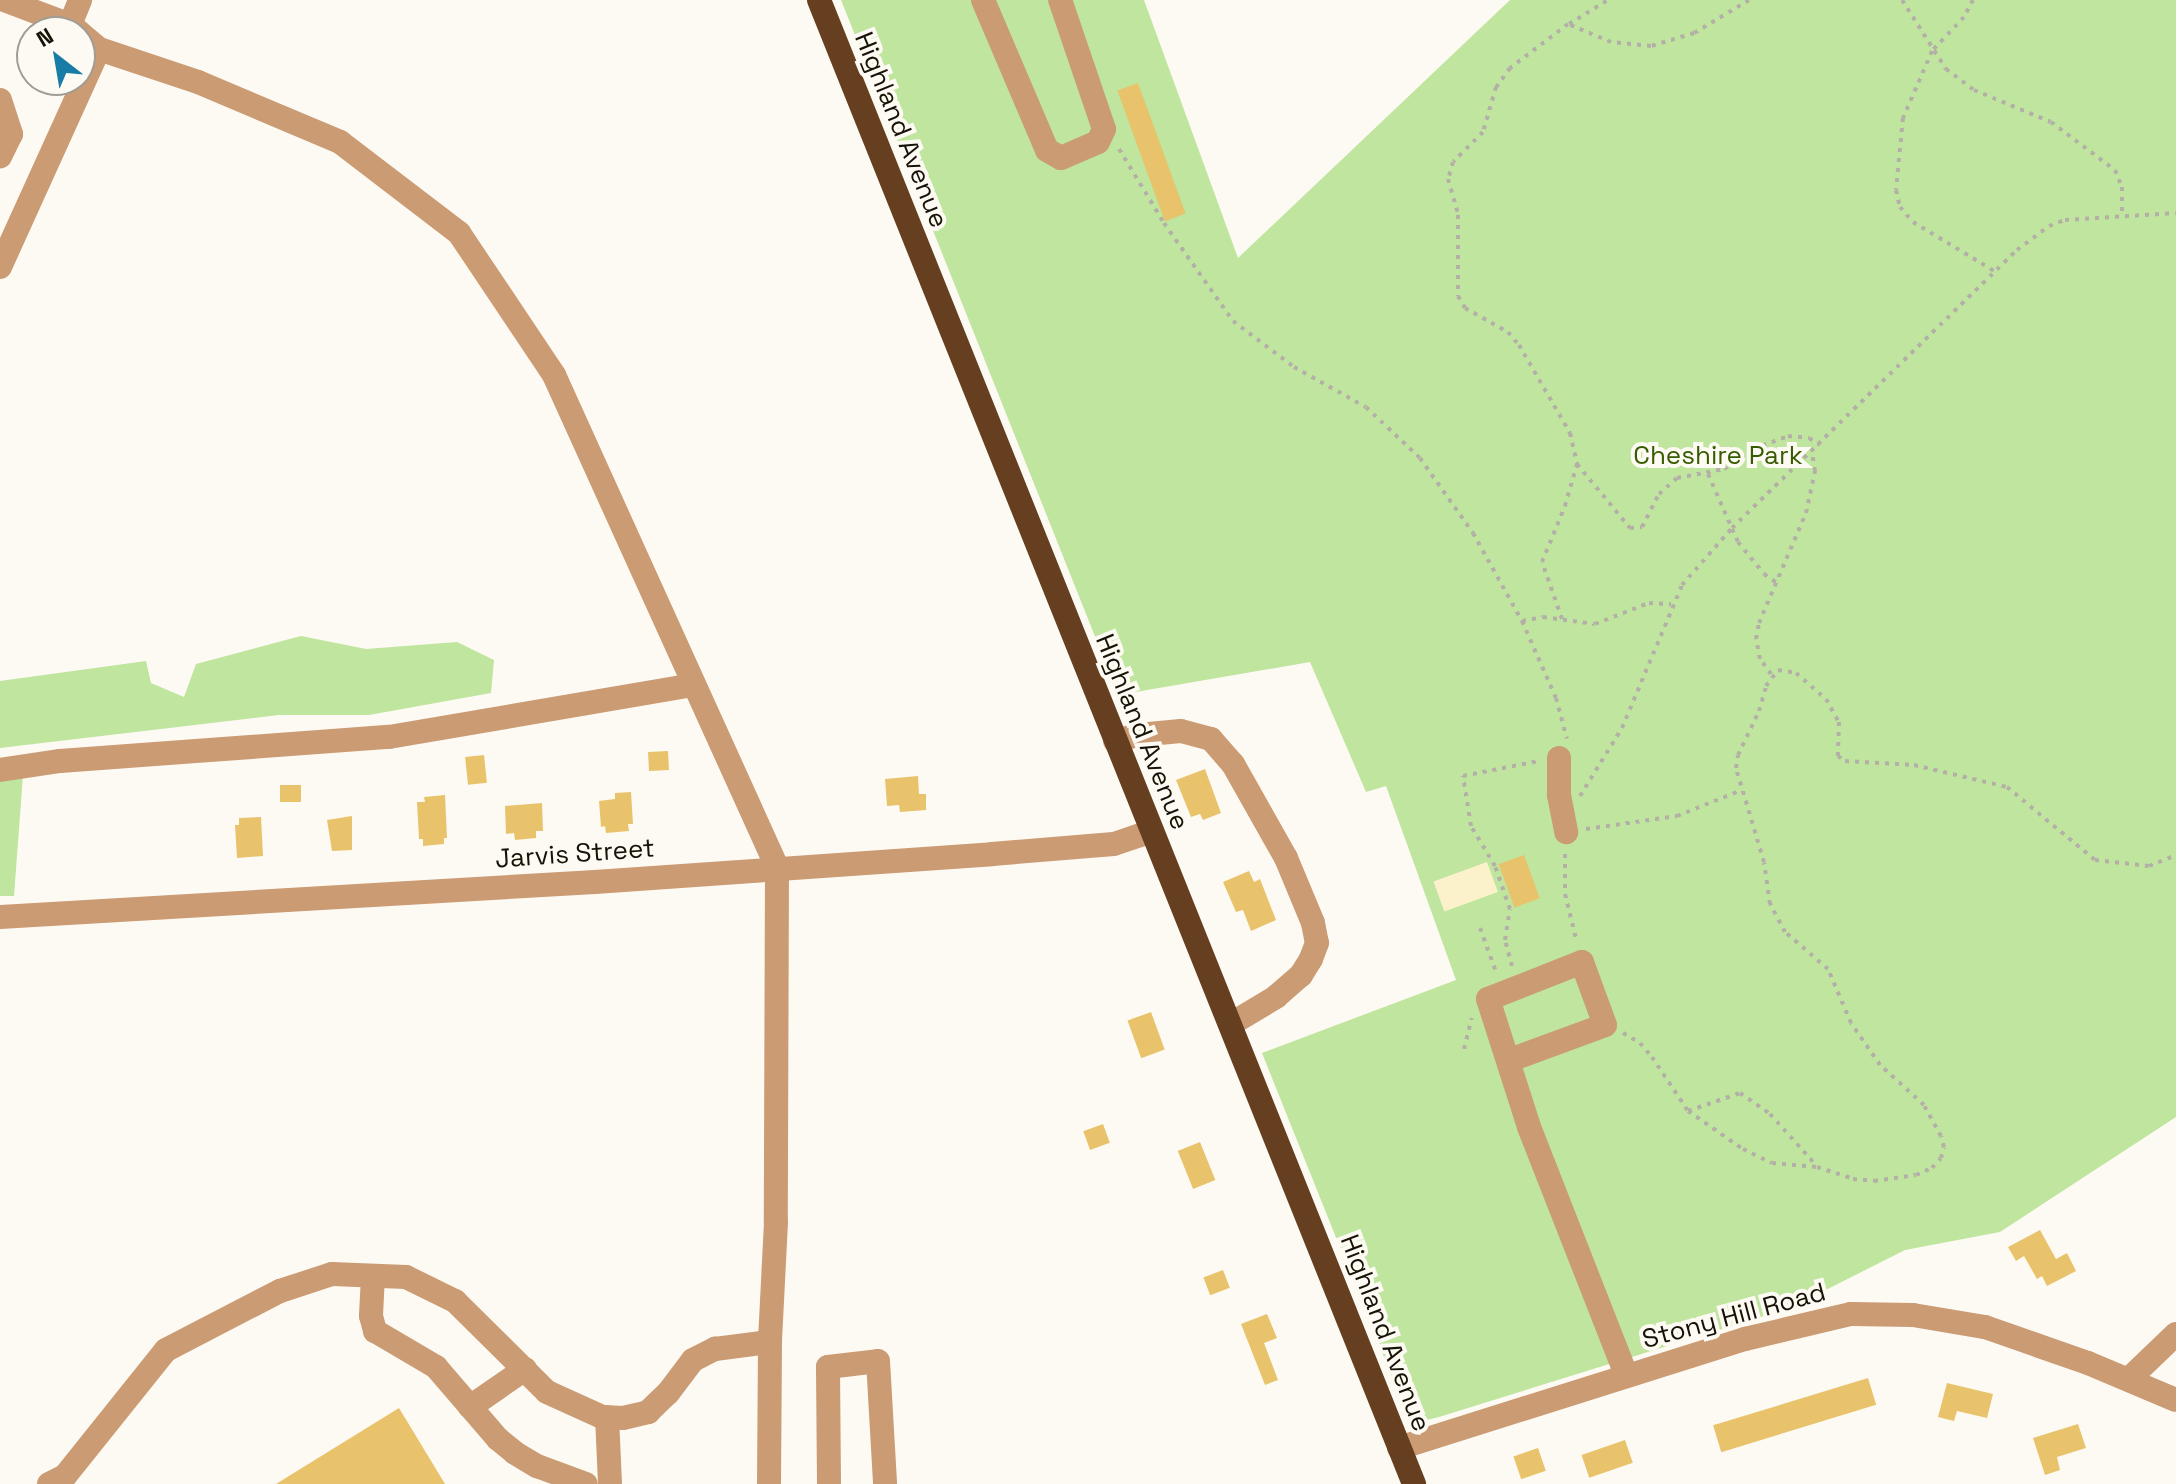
<!DOCTYPE html>
<html>
<head>
<meta charset="utf-8">
<style>
	body { margin:0 }
	#map { position:relative; width:2176px; height:1484px; overflow:hidden; background:#fdfaf3; font-family:"Space Grotesk",sans-serif }
	div>[style] { position:absolute }
	[style*='--x'] { left:calc(var(--x)*1px); top:calc(var(--y)*1px); width:calc(var(--w)*1px); rotate:calc(var(--a)*1deg) }
	.green>* { inset:0; background:#bfe59e }
	.sand>* { inset:0; background:#fbf1cb; transform-origin:0 0 }
	.building>* { inset:0; background:#e8c36b; transform-origin:0 0 }
	.path>* { height:4px; margin-top:-2px; transform-origin:0; background:repeating-linear-gradient(90deg,#b4b0a8 0 4px,transparent 0 10px) }
	.minor>* { height:24px; margin:-12px; padding:0 12px; transform-origin:12px; border-radius:12px; background:#cb9b74 }
	.highway>* { height:24px; margin:-12px; padding:0 12px; transform-origin:12px; border-radius:12px; background:#653f1f }
	span { translate:-50% -50%; white-space:nowrap; text-align:center; line-height:1.15; -webkit-text-stroke:8px #fdfaf3; paint-order:stroke }
	.street-label { font-size:26px; color:#171206 }
	.park-label { font-size:26px; color:#375b01 }
	.north { position:absolute; left:16px; top:16px; width:80px; height:80px; box-sizing:border-box; background:#fdfaf3; border:2px solid #a19d94; border-radius:50%; rotate:329deg; font-size:22px; font-weight:700; line-height:32px; text-align:center; color:#171206 }
	.north::after { content:''; display:block; margin:auto; width:28px; height:36px; background:#187ca7; clip-path:polygon(50% 0,100% 100%,50% 72%,0 100%) }
</style>
</head>
<body>
<div id="map">
	<div class="green">
		<i style="clip-path:polygon(841px 0,1144px 0,1238px 258px,1510px 0,2176px 0,2176px 1117px,2000px 1232px,1905px 1250px,1790px 1308px,1439px 1417px,1423px 1421px,1414px 1417px,1404px 1407px,1262px 1053px,1456px 980px,1386px 786px,1366px 792px,1310px 662px,1124px 694px,1106px 664px)"></i>
		<i style="clip-path:polygon(301px 636px,366px 649px,457px 642px,494px 660px,491px 693px,369px 715px,279px 715px,0 748px,0 681px,146px 661px,151px 683px,184px 697px,196px 664px)"></i>
		<i style="clip-path:polygon(23px 775px,14px 896px,0 896px,0 778px)"></i>
	</div>
	<div class="sand">
		<i style="left:1487px;top:862px;width:32px;height:57px;rotate:70deg"></i>
	</div>
	<div class="building">
		<i style="left:1138px;top:83px;width:139px;height:22px;rotate:70deg"></i>
		<i style="left:668px;top:751px;width:19px;height:20px;rotate:87deg"></i>
		<i style="left:484px;top:755px;width:28px;height:19px;rotate:84deg"></i>
		<i style="clip-path:polygon(1205px 769px,1221px 813px,1203px 820px,1200px 814px,1191px 817px,1176px 780px)"></i>
		<i style="clip-path:polygon(918px 776px,919px 794px,926px 794px,926px 810px,900px 812px,899px 805px,887px 806px,885px 779px)"></i>
		<i style="left:301px;top:785px;width:17px;height:21px;rotate:90deg"></i>
		<i style="clip-path:polygon(631px 792px,633px 824px,628px 824px,629px 831px,606px 833px,605px 826px,601px 827px,599px 801px,615px 799px,615px 793px)"></i>
		<i style="clip-path:polygon(445px 795px,447px 838px,444px 838px,444px 844px,423px 846px,423px 839px,419px 839px,417px 802px,425px 802px,424px 797px)"></i>
		<i style="clip-path:polygon(542px 803px,543px 831px,536px 831px,536px 838px,515px 840px,514px 833px,506px 834px,505px 806px)"></i>
		<i style="clip-path:polygon(352px 816px,352px 850px,332px 851px,327px 820px)"></i>
		<i style="clip-path:polygon(261px 817px,263px 856px,237px 858px,235px 825px,239px 825px,239px 818px)"></i>
		<i style="left:1524px;top:855px;width:46px;height:27px;rotate:70deg"></i>
		<i style="clip-path:polygon(1249px 871px,1254px 882px,1260px 879px,1276px 920px,1251px 931px,1243px 910px,1236px 912px,1223px 882px)"></i>
		<i style="left:1151px;top:1012px;width:40px;height:25px;rotate:70deg"></i>
		<i style="left:1103px;top:1124px;width:20px;height:21px;rotate:70deg"></i>
		<i style="left:1200px;top:1142px;width:41px;height:24px;rotate:68deg"></i>
		<i style="clip-path:polygon(2040px 1230px,2056px 1259px,2067px 1253px,2076px 1271px,2047px 1286px,2042px 1276px,2037px 1279px,2024px 1256px,2016px 1261px,2008px 1247px)"></i>
		<i style="left:1223px;top:1270px;width:19px;height:21px;rotate:69deg"></i>
		<i style="clip-path:polygon(1267px 1314px,1277px 1338px,1264px 1343px,1278px 1380px,1265px 1385px,1241px 1324px)"></i>
		<i style="left:1868px;top:1378px;width:28px;height:162px;rotate:73deg"></i>
		<i style="clip-path:polygon(1947px 1383px,1993px 1394px,1987px 1418px,1957px 1411px,1954px 1421px,1938px 1417px)"></i>
		<i style="clip-path:polygon(399px 1408px,445px 1484px,276px 1484px)"></i>
		<i style="clip-path:polygon(2078px 1424px,2086px 1448px,2057px 1457px,2060px 1470px,2045px 1475px,2033px 1438px)"></i>
		<i style="left:1625px;top:1440px;width:24px;height:46px;rotate:71deg"></i>
		<i style="left:1538px;top:1448px;width:24px;height:26px;rotate:71deg"></i>
	</div>
	<div class="path">
		<i style="--x:1749;--y:0;--w:64;--a:149"></i>
		<i style="--x:1694;--y:33;--w:45;--a:163.2"></i>
		<i style="--x:1651;--y:46;--w:40;--a:-174.3"></i>
		<i style="--x:1611;--y:42;--w:47;--a:-157.3"></i>
		<i style="--x:1568;--y:24;--w:73;--a:142.8"></i>
		<i style="--x:1510;--y:68;--w:24;--a:126"></i>
		<i style="--x:1496;--y:87;--w:47;--a:106.1"></i>
		<i style="--x:1483;--y:132;--w:42;--a:135"></i>
		<i style="--x:1453;--y:162;--w:18;--a:106"></i>
		<i style="--x:1448;--y:179;--w:37;--a:74"></i>
		<i style="--x:1458;--y:215;--w:81;--a:90"></i>
		<i style="--x:1458;--y:296;--w:14;--a:60"></i>
		<i style="--x:1465;--y:308;--w:49;--a:29.2"></i>
		<i style="--x:1508;--y:332;--w:17;--a:50"></i>
		<i style="--x:1519;--y:345;--w:102;--a:59.9"></i>
		<i style="--x:1570;--y:433;--w:32;--a:77"></i>
		<i style="--x:1577;--y:464;--w:83;--a:50.4"></i>
		<i style="--x:1630;--y:528;--w:12;--a:-5"></i>
		<i style="--x:1642;--y:527;--w:37;--a:-63"></i>
		<i style="--x:1659;--y:494;--w:24;--a:-42"></i>
		<i style="--x:1677;--y:478;--w:48;--a:-10.8"></i>
		<i style="--x:1724;--y:469;--w:35;--a:-35"></i>
		<i style="--x:1753;--y:449;--w:37;--a:-20"></i>
		<i style="--x:1788;--y:436;--w:21;--a:5"></i>
		<i style="--x:1809;--y:438;--w:13;--a:32"></i>
		<i style="--x:1902;--y:0;--w:82;--a:57.5"></i>
		<i style="--x:1946;--y:69;--w:35;--a:37"></i>
		<i style="--x:1974;--y:90;--w:83;--a:22.6"></i>
		<i style="--x:2051;--y:122;--w:80;--a:36.9"></i>
		<i style="--x:2115;--y:170;--w:18;--a:68"></i>
		<i style="--x:2122;--y:187;--w:26;--a:90"></i>
		<i style="--x:1973;--y:0;--w:19;--a:118"></i>
		<i style="--x:1964;--y:17;--w:47;--a:133.3"></i>
		<i style="--x:1932;--y:51;--w:73;--a:113.4"></i>
		<i style="--x:1903;--y:118;--w:72;--a:95.6"></i>
		<i style="--x:1896;--y:190;--w:17;--a:77"></i>
		<i style="--x:1900;--y:207;--w:20;--a:49"></i>
		<i style="--x:1913;--y:222;--w:97;--a:31.1"></i>
		<i style="--x:1569;--y:24;--w:46;--a:-31.6"></i>
		<i style="--x:1119;--y:149;--w:87;--a:58.7"></i>
		<i style="--x:1164;--y:223;--w:120;--a:54.9"></i>
		<i style="--x:1233;--y:321;--w:76;--a:37"></i>
		<i style="--x:1294;--y:367;--w:82;--a:29.1"></i>
		<i style="--x:1366;--y:407;--w:74;--a:43.4"></i>
		<i style="--x:1420;--y:458;--w:92;--a:54.8"></i>
		<i style="--x:1473;--y:533;--w:101;--a:60.9"></i>
		<i style="--x:1522;--y:621;--w:84;--a:66.2"></i>
		<i style="--x:1556;--y:698;--w:42;--a:75"></i>
		<i style="--x:1708;--y:474;--w:74;--a:66.2"></i>
		<i style="--x:1738;--y:542;--w:41;--a:50.9"></i>
		<i style="--x:1764;--y:574;--w:16;--a:35"></i>
		<i style="--x:1562;--y:619;--w:60;--a:-109.3"></i>
		<i style="--x:1542;--y:562;--w:61;--a:-67.7"></i>
		<i style="--x:1565;--y:506;--w:44;--a:-74.1"></i>
		<i style="--x:1522;--y:621;--w:21;--a:-11"></i>
		<i style="--x:1543;--y:617;--w:52;--a:7.7"></i>
		<i style="--x:1595;--y:624;--w:58;--a:-21.3"></i>
		<i style="--x:1649;--y:603;--w:22;--a:3"></i>
		<i style="--x:1771;--y:674;--w:19;--a:-126"></i>
		<i style="--x:1760;--y:659;--w:20;--a:-101"></i>
		<i style="--x:1756;--y:639;--w:16;--a:-79"></i>
		<i style="--x:1759;--y:623;--w:120;--a:-66.9"></i>
		<i style="--x:1806;--y:513;--w:43;--a:-77.9"></i>
		<i style="--x:1815;--y:471;--w:18;--a:-99"></i>
		<i style="--x:1580;--y:796;--w:80;--a:-58.3"></i>
		<i style="--x:1622;--y:728;--w:155;--a:-67.2"></i>
		<i style="--x:1682;--y:585;--w:76;--a:-48.7"></i>
		<i style="--x:1732;--y:528;--w:398;--a:-44.3"></i>
		<i style="--x:2017;--y:250;--w:40;--a:-37"></i>
		<i style="--x:2049;--y:226;--w:17;--a:-21"></i>
		<i style="--x:2065;--y:220;--w:111;--a:-3.6"></i>
		<i style="--x:1586;--y:829;--w:92;--a:-8.1"></i>
		<i style="--x:1677;--y:816;--w:70;--a:-21.8"></i>
		<i style="--x:1565;--y:854;--w:40;--a:90"></i>
		<i style="--x:1565;--y:894;--w:50;--a:76.2"></i>
		<i style="--x:1480;--y:928;--w:47;--a:70"></i>
		<i style="--x:1512;--y:966;--w:27;--a:-105"></i>
		<i style="--x:1505;--y:940;--w:31;--a:-81"></i>
		<i style="--x:1510;--y:909;--w:46;--a:-109.2"></i>
		<i style="--x:1495;--y:866;--w:47;--a:-121"></i>
		<i style="--x:1471;--y:826;--w:51;--a:-99.1"></i>
		<i style="--x:1463;--y:776;--w:77;--a:-11.2"></i>
		<i style="--x:1623;--y:1033;--w:20;--a:30"></i>
		<i style="--x:1640;--y:1043;--w:18;--a:49"></i>
		<i style="--x:1652;--y:1057;--w:65;--a:56.3"></i>
		<i style="--x:1688;--y:1111;--w:67;--a:34.6"></i>
		<i style="--x:1743;--y:1149;--w:32;--a:26"></i>
		<i style="--x:1772;--y:1163;--w:45;--a:5.1"></i>
		<i style="--x:1817;--y:1167;--w:38;--a:18"></i>
		<i style="--x:1853;--y:1179;--w:21;--a:5"></i>
		<i style="--x:1874;--y:1181;--w:42;--a:-8.1"></i>
		<i style="--x:1916;--y:1175;--w:17;--a:-24"></i>
		<i style="--x:1932;--y:1168;--w:13;--a:-48"></i>
		<i style="--x:1941;--y:1158;--w:11;--a:-75"></i>
		<i style="--x:1944;--y:1147;--w:11;--a:-105"></i>
		<i style="--x:1941;--y:1136;--w:35;--a:-119"></i>
		<i style="--x:1924;--y:1105;--w:59;--a:-137.7"></i>
		<i style="--x:1880;--y:1065;--w:51;--a:-124.6"></i>
		<i style="--x:1851;--y:1023;--w:59;--a:-113.1"></i>
		<i style="--x:1828;--y:969;--w:57;--a:-139.3"></i>
		<i style="--x:1785;--y:932;--w:32;--a:-118"></i>
		<i style="--x:1770;--y:904;--w:42;--a:-98.1"></i>
		<i style="--x:1764;--y:862;--w:98;--a:-106.6"></i>
		<i style="--x:1736;--y:768;--w:13;--a:-81"></i>
		<i style="--x:1738;--y:755;--w:49;--a:-64.5"></i>
		<i style="--x:1759;--y:711;--w:26;--a:-74"></i>
		<i style="--x:1766;--y:686;--w:20;--a:-53"></i>
		<i style="--x:1778;--y:670;--w:18;--a:9"></i>
		<i style="--x:1796;--y:673;--w:40;--a:41"></i>
		<i style="--x:1826;--y:699;--w:26;--a:61"></i>
		<i style="--x:1839;--y:722;--w:34;--a:92"></i>
		<i style="--x:1838;--y:756;--w:9;--a:36"></i>
		<i style="--x:1845;--y:761;--w:69;--a:3.3"></i>
		<i style="--x:1914;--y:765;--w:96;--a:13.3"></i>
		<i style="--x:2007;--y:787;--w:114;--a:39.7"></i>
		<i style="--x:2095;--y:860;--w:54;--a:6.3"></i>
		<i style="--x:2149;--y:866;--w:29;--a:-22"></i>
		<i style="--x:1464;--y:1049;--w:32;--a:-76"></i>
		<i style="--x:1688;--y:1111;--w:55;--a:-19.1"></i>
		<i style="--x:1740;--y:1093;--w:37;--a:35"></i>
		<i style="--x:1770;--y:1114;--w:69;--a:48"></i>
	</div>
	<div class="minor">
		<i style="--x:4;--y:0;--w:71;--a:20.7"></i>
		<i style="--x:983;--y:0;--w:163;--a:66.9"></i>
		<i style="--x:1047;--y:150;--w:16;--a:30"></i>
		<i style="--x:1061;--y:158;--w:40;--a:-23.4"></i>
		<i style="--x:1098;--y:142;--w:14;--a:-65"></i>
		<i style="--x:1104;--y:129;--w:136;--a:-108.8"></i>
		<i style="--x:79;--y:32;--w:11;--a:-142"></i>
		<i style="--x:70;--y:25;--w:27;--a:-68"></i>
		<i style="--x:99;--y:49;--w:104;--a:18.4"></i>
		<i style="--x:198;--y:82;--w:154;--a:22.9"></i>
		<i style="--x:340;--y:142;--w:150;--a:37.4"></i>
		<i style="--x:459;--y:233;--w:171;--a:56.2"></i>
		<i style="--x:554;--y:375;--w:540;--a:65.62"></i>
		<i style="--x:777;--y:867;--w:355;--a:90.2"></i>
		<i style="--x:776;--y:1222;--w:120;--a:92.9"></i>
		<i style="--x:770;--y:1342;--w:142;--a:90.4"></i>
		<i style="--x:0;--y:100;--w:36;--a:72"></i>
		<i style="--x:11;--y:134;--w:25;--a:116"></i>
		<i style="--x:0;--y:267;--w:239;--a:-65.6"></i>
		<i style="--x:99;--y:49;--w:25;--a:-140"></i>
		<i style="--x:1115;--y:741;--w:24;--a:-15"></i>
		<i style="--x:1138;--y:735;--w:43;--a:-5.3"></i>
		<i style="--x:1181;--y:731;--w:31;--a:15"></i>
		<i style="--x:1211;--y:739;--w:33;--a:49"></i>
		<i style="--x:1233;--y:764;--w:108;--a:60.6"></i>
		<i style="--x:1286;--y:858;--w:70;--a:67.4"></i>
		<i style="--x:1313;--y:923;--w:20;--a:79"></i>
		<i style="--x:1317;--y:943;--w:17;--a:111"></i>
		<i style="--x:1311;--y:959;--w:19;--a:122"></i>
		<i style="--x:1301;--y:975;--w:33;--a:139"></i>
		<i style="--x:1276;--y:997;--w:52;--a:149"></i>
		<i style="--x:1559;--y:758;--w:37;--a:90"></i>
		<i style="--x:1559;--y:795;--w:38;--a:79"></i>
		<i style="--x:0;--y:770;--w:61;--a:-8.5"></i>
		<i style="--x:60;--y:761;--w:330;--a:-4.2"></i>
		<i style="--x:389;--y:737;--w:307;--a:-9.7"></i>
		<i style="--x:0;--y:917;--w:596;--a:-3.37"></i>
		<i style="--x:595;--y:882;--w:398;--a:-4"></i>
		<i style="--x:992;--y:854;--w:122;--a:-4.7"></i>
		<i style="--x:1114;--y:844;--w:40;--a:-18.9"></i>
		<i style="--x:1510;--y:1060;--w:101;--a:-20.2"></i>
		<i style="--x:1605;--y:1025;--w:67;--a:-110.1"></i>
		<i style="--x:1582;--y:962;--w:101;--a:158.5"></i>
		<i style="--x:1488;--y:999;--w:134;--a:72.2"></i>
		<i style="--x:1529;--y:1127;--w:266;--a:68.6"></i>
		<i style="--x:373;--y:1276;--w:40;--a:92.9"></i>
		<i style="--x:371;--y:1316;--w:16;--a:75"></i>
		<i style="--x:375;--y:1331;--w:71;--a:30.5"></i>
		<i style="--x:436;--y:1367;--w:95;--a:49.3"></i>
		<i style="--x:498;--y:1439;--w:22;--a:39"></i>
		<i style="--x:515;--y:1453;--w:26;--a:31"></i>
		<i style="--x:537;--y:1466;--w:52;--a:20.2"></i>
		<i style="--x:2129;--y:1379;--w:65;--a:-43.8"></i>
		<i style="--x:470;--y:1407;--w:67;--a:-34.6"></i>
		<i style="--x:607;--y:1417;--w:67;--a:87.4"></i>
		<i style="--x:1399;--y:1448;--w:363;--a:-17.5"></i>
		<i style="--x:1745;--y:1339;--w:109;--a:-13.3"></i>
		<i style="--x:1851;--y:1314;--w:62;--a:0.9"></i>
		<i style="--x:1913;--y:1315;--w:73;--a:9.5"></i>
		<i style="--x:1985;--y:1327;--w:109;--a:19.3"></i>
		<i style="--x:2088;--y:1363;--w:95;--a:22.8"></i>
		<i style="--x:49;--y:1484;--w:18;--a:-27"></i>
		<i style="--x:65;--y:1476;--w:161;--a:-51.3"></i>
		<i style="--x:166;--y:1350;--w:128;--a:-27.4"></i>
		<i style="--x:280;--y:1291;--w:55;--a:-18.1"></i>
		<i style="--x:332;--y:1274;--w:74;--a:2.3"></i>
		<i style="--x:406;--y:1277;--w:55;--a:26.1"></i>
		<i style="--x:455;--y:1301;--w:129;--a:44.7"></i>
		<i style="--x:547;--y:1392;--w:60;--a:24.4"></i>
		<i style="--x:602;--y:1417;--w:21;--a:3"></i>
		<i style="--x:623;--y:1418;--w:26;--a:-13"></i>
		<i style="--x:648;--y:1412;--w:28;--a:-44"></i>
		<i style="--x:668;--y:1393;--w:41;--a:-52.9"></i>
		<i style="--x:693;--y:1360;--w:25;--a:-27"></i>
		<i style="--x:715;--y:1349;--w:55;--a:-7.3"></i>
		<i style="--x:829;--y:1484;--w:117;--a:-90.5"></i>
		<i style="--x:828;--y:1367;--w:50;--a:-6.8"></i>
		<i style="--x:878;--y:1361;--w:123;--a:86.7"></i>
	</div>
	<div class="highway">
		<i style="--x:819;--y:0;--w:1599;--a:68.15"></i>
	</div>
	<div class="street-label">
		<span style="left:901px;top:130px;rotate:68deg">Highland Avenue</span>
		<span style="left:1142px;top:732px;rotate:68deg">Highland Avenue</span>
		<span style="left:575px;top:854px;rotate:-4deg">Jarvis Street</span>
		<span style="left:1734px;top:1316px;rotate:-15deg">Stony Hill Road</span>
		<span style="left:1385px;top:1333px;rotate:69deg">Highland Avenue</span>
	</div>
	<div class="park-label">
		<span style="left:1718px;top:456px">Cheshire Park</span>
	</div>
	<div class="north">N</div>
</div>
</body>
</html>
